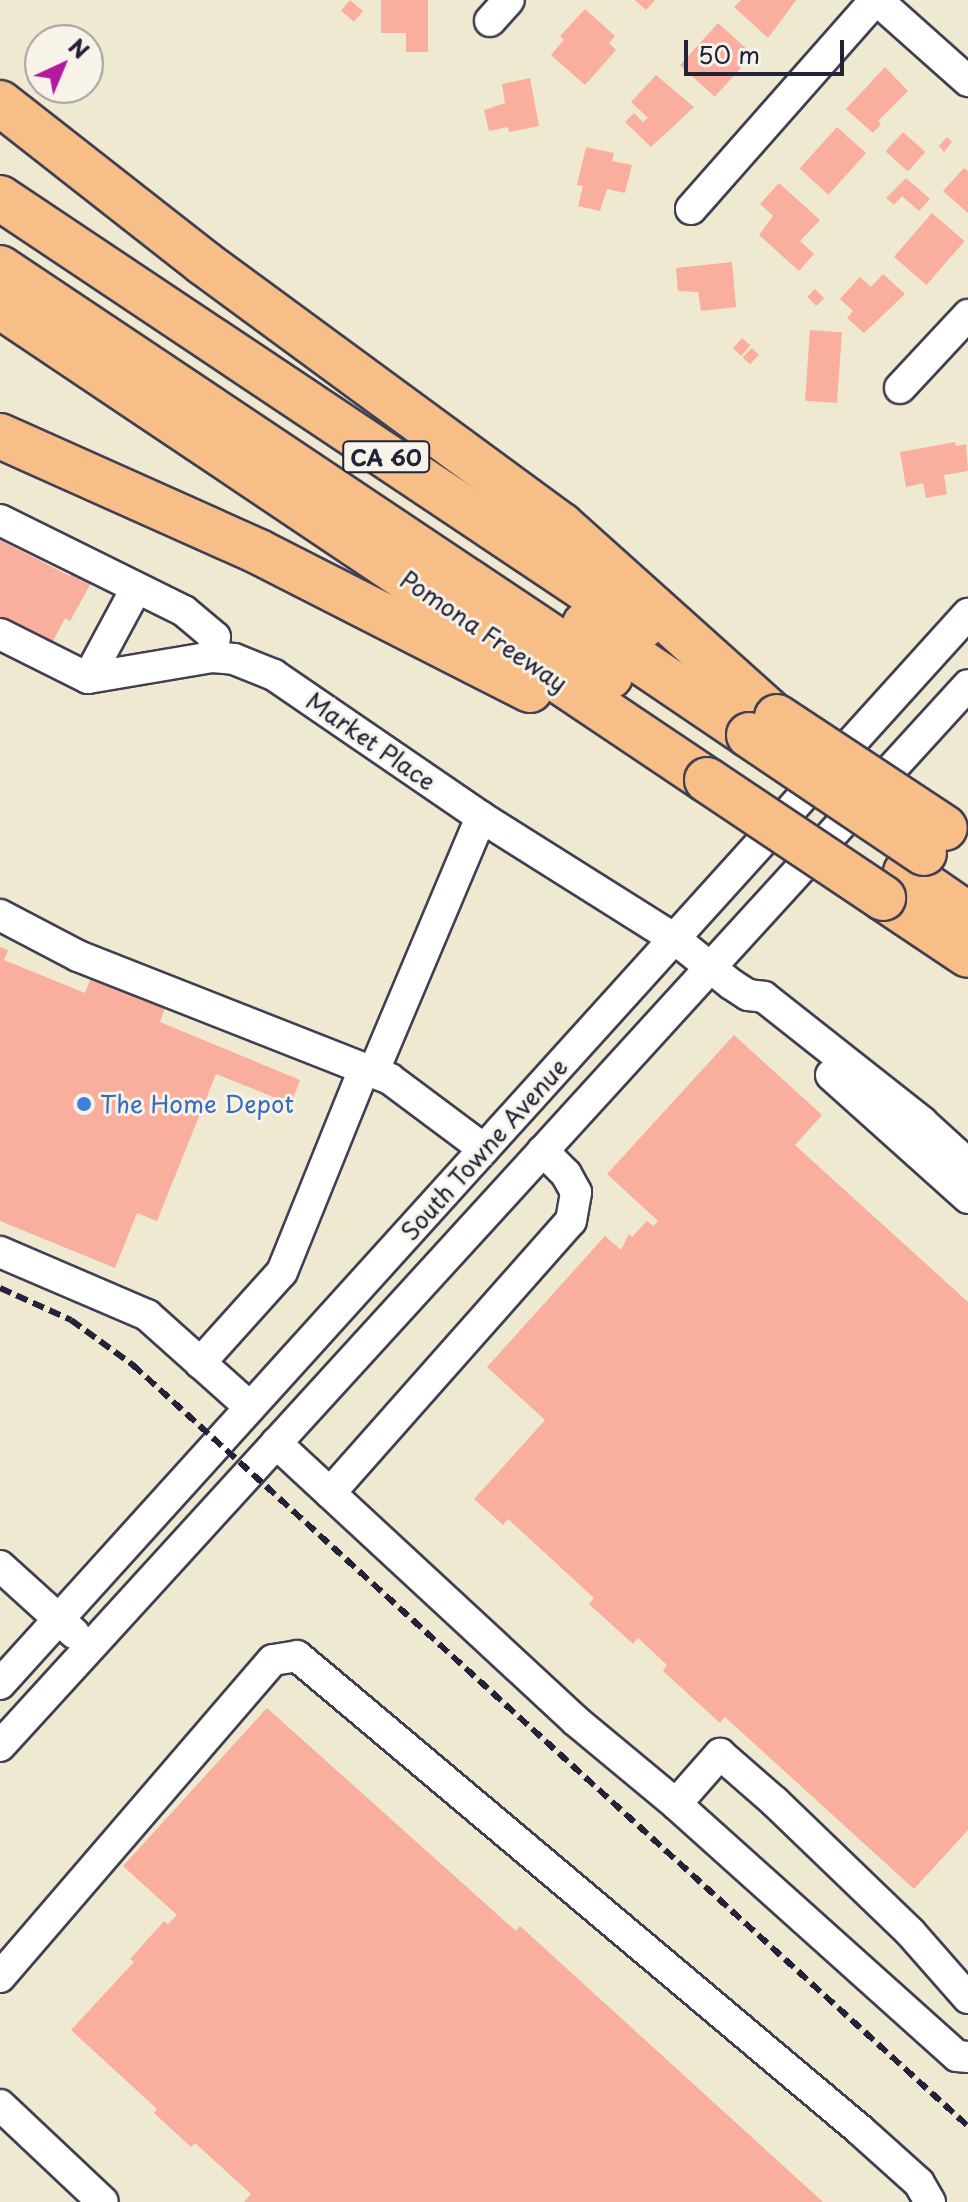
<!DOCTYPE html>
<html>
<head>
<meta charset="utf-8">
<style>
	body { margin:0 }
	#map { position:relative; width:968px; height:2202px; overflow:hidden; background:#f0e9d1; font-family:"Playpen Sans",sans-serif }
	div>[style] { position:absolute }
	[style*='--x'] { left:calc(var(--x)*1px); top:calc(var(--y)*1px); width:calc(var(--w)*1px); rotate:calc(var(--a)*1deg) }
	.building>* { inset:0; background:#faae9d; transform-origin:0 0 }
	.roads { filter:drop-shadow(2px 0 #414052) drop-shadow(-2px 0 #414052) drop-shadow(0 2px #414052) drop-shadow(0 -2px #414052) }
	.minor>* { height:30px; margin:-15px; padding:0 15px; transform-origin:15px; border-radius:15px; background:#fff }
	.highway>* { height:44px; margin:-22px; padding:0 22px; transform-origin:22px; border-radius:22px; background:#f7be87 }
	.rail>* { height:6px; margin-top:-3px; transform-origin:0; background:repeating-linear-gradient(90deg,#22223b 0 12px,transparent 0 18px) }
	.bridges { filter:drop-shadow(2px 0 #414052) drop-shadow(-2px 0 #414052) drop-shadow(0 2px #414052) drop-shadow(0 -2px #414052) }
	.highway-bridge>* { height:44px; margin:-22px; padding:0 22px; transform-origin:22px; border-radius:22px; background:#f7be87 }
	.dots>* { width:22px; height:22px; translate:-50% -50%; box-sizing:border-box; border:4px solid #f7f3e8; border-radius:50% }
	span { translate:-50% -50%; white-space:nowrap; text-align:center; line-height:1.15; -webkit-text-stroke:6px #f7f3e8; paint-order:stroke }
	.shield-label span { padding:2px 6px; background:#f7f3e8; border:2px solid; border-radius:6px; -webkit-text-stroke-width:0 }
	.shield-label { font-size:22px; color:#22223b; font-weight:700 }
	.street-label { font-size:24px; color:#22223b }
	.shop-label { font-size:24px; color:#366cbe }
	.left { translate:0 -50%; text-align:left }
	.north { position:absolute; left:24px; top:24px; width:80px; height:80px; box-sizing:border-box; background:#f7f3e8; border:2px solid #a29fa3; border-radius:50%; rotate:44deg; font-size:22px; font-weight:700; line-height:32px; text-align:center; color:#22223b }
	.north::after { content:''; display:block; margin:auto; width:28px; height:36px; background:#b5179e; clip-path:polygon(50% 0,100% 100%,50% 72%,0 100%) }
	.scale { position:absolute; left:684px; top:40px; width:160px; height:36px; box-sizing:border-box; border:4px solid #22223b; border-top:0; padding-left:10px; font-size:24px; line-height:28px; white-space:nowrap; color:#22223b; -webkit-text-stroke:6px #f7f3e8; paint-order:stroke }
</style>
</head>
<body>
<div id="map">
	<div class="building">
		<i style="left:350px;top:0;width:17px;height:14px;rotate:40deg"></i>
		<i style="clip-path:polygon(381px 0,428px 0,428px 52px,406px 52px,406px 33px,381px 33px)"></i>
		<i style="clip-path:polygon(635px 0,655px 0,646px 10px)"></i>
		<i style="clip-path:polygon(741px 0,796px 0,768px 38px,734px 7px)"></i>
		<i style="clip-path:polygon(585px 9px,615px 36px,609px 43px,616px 50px,585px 85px,551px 55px,564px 40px,560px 36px)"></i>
		<i style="left:718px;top:23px;width:47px;height:57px;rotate:42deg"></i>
		<i style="clip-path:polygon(885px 67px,908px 91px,878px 121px,881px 124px,873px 133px,846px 109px)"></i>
		<i style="clip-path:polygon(656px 75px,694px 107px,651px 147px,625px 122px,634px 113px,643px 122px,648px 118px,631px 102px)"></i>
		<i style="clip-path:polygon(530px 78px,539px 126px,509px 132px,508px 127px,489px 131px,484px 110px,505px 103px,502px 84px)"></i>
		<i style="left:837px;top:127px;width:39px;height:56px;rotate:42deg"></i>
		<i style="left:903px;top:132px;width:30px;height:26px;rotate:42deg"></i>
		<i style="clip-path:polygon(947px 137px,952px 142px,944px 152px,939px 146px)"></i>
		<i style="clip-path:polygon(586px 147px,614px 153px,612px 161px,632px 165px,625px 193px,607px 189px,600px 211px,578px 206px,583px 186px,577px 185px)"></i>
		<i style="clip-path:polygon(964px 168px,968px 171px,968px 213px,943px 191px)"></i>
		<i style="clip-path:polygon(906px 178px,930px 199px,919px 211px,902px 196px,894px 205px,886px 198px)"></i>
		<i style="clip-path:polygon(779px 183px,820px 220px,800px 241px,814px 254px,799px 271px,759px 235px,773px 216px,760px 204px)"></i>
		<i style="left:932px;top:213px;width:43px;height:58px;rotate:41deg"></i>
		<i style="clip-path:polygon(732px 262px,736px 307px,701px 311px,698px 292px,678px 291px,676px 268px)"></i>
		<i style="clip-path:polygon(883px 274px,905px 294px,864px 333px,847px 318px,853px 311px,840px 299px,860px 277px,871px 287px)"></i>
		<i style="left:815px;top:289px;width:13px;height:11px;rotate:45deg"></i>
		<i style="left:810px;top:330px;width:32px;height:71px;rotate:4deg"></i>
		<i style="left:742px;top:338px;width:11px;height:14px;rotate:41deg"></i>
		<i style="left:752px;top:348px;width:10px;height:13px;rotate:45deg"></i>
		<i style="clip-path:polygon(955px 442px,956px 446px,966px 444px,968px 471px,944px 475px,947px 494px,926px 498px,923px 483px,906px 487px,900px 452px)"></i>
		<i style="clip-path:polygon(0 540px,70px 576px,71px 573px,91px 583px,70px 621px,65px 618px,50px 647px,0 625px)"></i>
		<i style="clip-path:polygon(0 947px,8px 950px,4px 960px,85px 993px,92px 975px,166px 1005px,160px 1022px,300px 1080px,291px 1104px,216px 1074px,157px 1221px,137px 1213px,115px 1268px,0 1221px)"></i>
		<i style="clip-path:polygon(734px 1035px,822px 1115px,795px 1145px,968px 1302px,968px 1830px,914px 1889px,725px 1717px,720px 1723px,663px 1671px,667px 1665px,638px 1638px,633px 1644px,589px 1604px,594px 1598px,508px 1519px,503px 1525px,474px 1499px,545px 1420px,487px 1367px,605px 1236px,621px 1250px,629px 1234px,632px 1237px,647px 1221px,653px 1226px,658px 1221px,607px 1174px)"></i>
		<i style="clip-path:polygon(267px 1708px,516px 1931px,520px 1926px,823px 2202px,244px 2202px,251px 2194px,195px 2143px,191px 2147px,154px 2113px,157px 2109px,71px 2030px,134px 1962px,130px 1959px,164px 1921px,168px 1924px,177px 1915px,123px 1866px)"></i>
	</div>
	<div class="roads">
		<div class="minor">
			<i style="--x:877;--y:0;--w:122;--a:41.7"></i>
			<i style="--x:490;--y:21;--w:28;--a:-48"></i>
			<i style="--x:691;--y:209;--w:278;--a:-48.6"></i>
			<i style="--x:900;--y:388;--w:100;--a:-47"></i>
			<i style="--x:0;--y:520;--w:205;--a:26.3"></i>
			<i style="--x:184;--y:611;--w:40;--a:40"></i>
			<i style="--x:215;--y:637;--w:20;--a:99"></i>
			<i style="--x:0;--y:634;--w:98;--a:26.6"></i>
			<i style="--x:88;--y:678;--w:126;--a:-9.6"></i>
			<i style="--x:212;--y:657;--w:22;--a:5"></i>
			<i style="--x:234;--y:659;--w:43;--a:21.8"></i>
			<i style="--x:274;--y:675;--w:251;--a:34.4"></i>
			<i style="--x:481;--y:817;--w:229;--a:32.2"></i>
			<i style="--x:675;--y:939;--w:72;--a:38.8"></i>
			<i style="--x:731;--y:984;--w:20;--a:33"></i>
			<i style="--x:748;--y:995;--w:16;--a:7"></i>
			<i style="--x:764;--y:997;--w:201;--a:38.3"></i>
			<i style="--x:922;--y:1122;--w:62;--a:42.4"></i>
			<i style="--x:88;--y:678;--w:101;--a:-61.7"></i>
			<i style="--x:0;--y:915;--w:88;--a:27.7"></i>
			<i style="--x:78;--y:956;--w:335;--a:21.5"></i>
			<i style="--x:390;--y:1079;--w:117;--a:36.7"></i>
			<i style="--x:373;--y:1073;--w:278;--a:-67.1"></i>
			<i style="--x:831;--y:1075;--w:184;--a:41.9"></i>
			<i style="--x:0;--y:1252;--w:160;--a:23.2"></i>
			<i style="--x:147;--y:1315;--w:138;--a:41.8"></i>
			<i style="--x:200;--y:1363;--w:122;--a:-48"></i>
			<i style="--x:282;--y:1272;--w:219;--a:-68"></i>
			<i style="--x:276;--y:1443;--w:409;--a:42.8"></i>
			<i style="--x:576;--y:1721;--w:130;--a:39.7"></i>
			<i style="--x:676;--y:1804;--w:67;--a:-48.7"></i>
			<i style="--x:720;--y:1754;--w:73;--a:41.1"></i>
			<i style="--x:775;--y:1802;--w:187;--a:43.9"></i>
			<i style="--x:910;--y:1932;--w:88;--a:48.7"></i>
			<i style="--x:330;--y:1493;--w:363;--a:-48.5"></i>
			<i style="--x:571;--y:1221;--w:29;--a:-80"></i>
			<i style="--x:576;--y:1192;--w:21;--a:-119"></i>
			<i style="--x:566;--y:1174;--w:33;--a:-135"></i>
			<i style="--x:0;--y:1566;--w:100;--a:42.2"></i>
			<i style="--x:0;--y:1684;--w:1443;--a:-47.87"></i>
			<i style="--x:0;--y:1746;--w:1436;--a:-47.62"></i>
			<i style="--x:676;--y:1804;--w:377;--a:41.9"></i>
			<i style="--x:957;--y:2056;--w:11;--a:5"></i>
			<i style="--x:0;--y:1977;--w:418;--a:-49.3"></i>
			<i style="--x:273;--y:1660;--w:24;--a:-9"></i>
			<i style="--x:297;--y:1656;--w:736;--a:40.09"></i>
			<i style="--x:860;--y:2130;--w:79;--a:41.9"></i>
			<i style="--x:919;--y:2183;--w:22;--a:60"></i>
			<i style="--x:0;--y:2105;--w:141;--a:43.3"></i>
		</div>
		<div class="highway">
			<i style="--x:0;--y:103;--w:259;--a:38.1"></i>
			<i style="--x:204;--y:263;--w:443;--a:36.3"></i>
			<i style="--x:561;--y:525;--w:285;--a:41.9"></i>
			<i style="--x:0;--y:198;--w:772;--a:33.75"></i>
			<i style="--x:0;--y:268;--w:734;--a:33.78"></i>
			<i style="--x:0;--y:306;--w:851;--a:33.84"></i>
			<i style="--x:0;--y:436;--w:284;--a:24.1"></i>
			<i style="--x:259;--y:552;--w:304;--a:27"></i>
			<i style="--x:585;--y:624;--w:198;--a:34.1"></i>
			<i style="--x:906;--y:872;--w:75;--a:34.7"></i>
			<i style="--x:883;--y:898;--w:102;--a:33.8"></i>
		</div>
	</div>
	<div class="rail">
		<i style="--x:0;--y:1288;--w:78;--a:24.3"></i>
		<i style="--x:71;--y:1320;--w:77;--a:36"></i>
		<i style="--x:133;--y:1365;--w:1130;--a:42.35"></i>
	</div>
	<div class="bridges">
		<div class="highway-bridge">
			<i style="--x:777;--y:717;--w:201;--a:33.5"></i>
			<i style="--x:749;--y:735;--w:211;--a:34"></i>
			<i style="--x:707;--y:780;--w:212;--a:33.8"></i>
		</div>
	</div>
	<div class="dots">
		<i style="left:84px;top:1104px;background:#3f7fe0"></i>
	</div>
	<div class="shield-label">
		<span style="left:386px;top:457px">CA 60</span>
	</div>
	<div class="street-label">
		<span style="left:484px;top:631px;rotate:34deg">Pomona Freeway</span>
		<span style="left:371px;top:741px;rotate:35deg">Market Place</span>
		<span style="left:484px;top:1149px;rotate:-48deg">South Towne Avenue</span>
	</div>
	<div class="shop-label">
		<span class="left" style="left:100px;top:1104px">The Home Depot</span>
	</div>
	<div class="north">N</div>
	<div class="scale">50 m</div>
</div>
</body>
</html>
